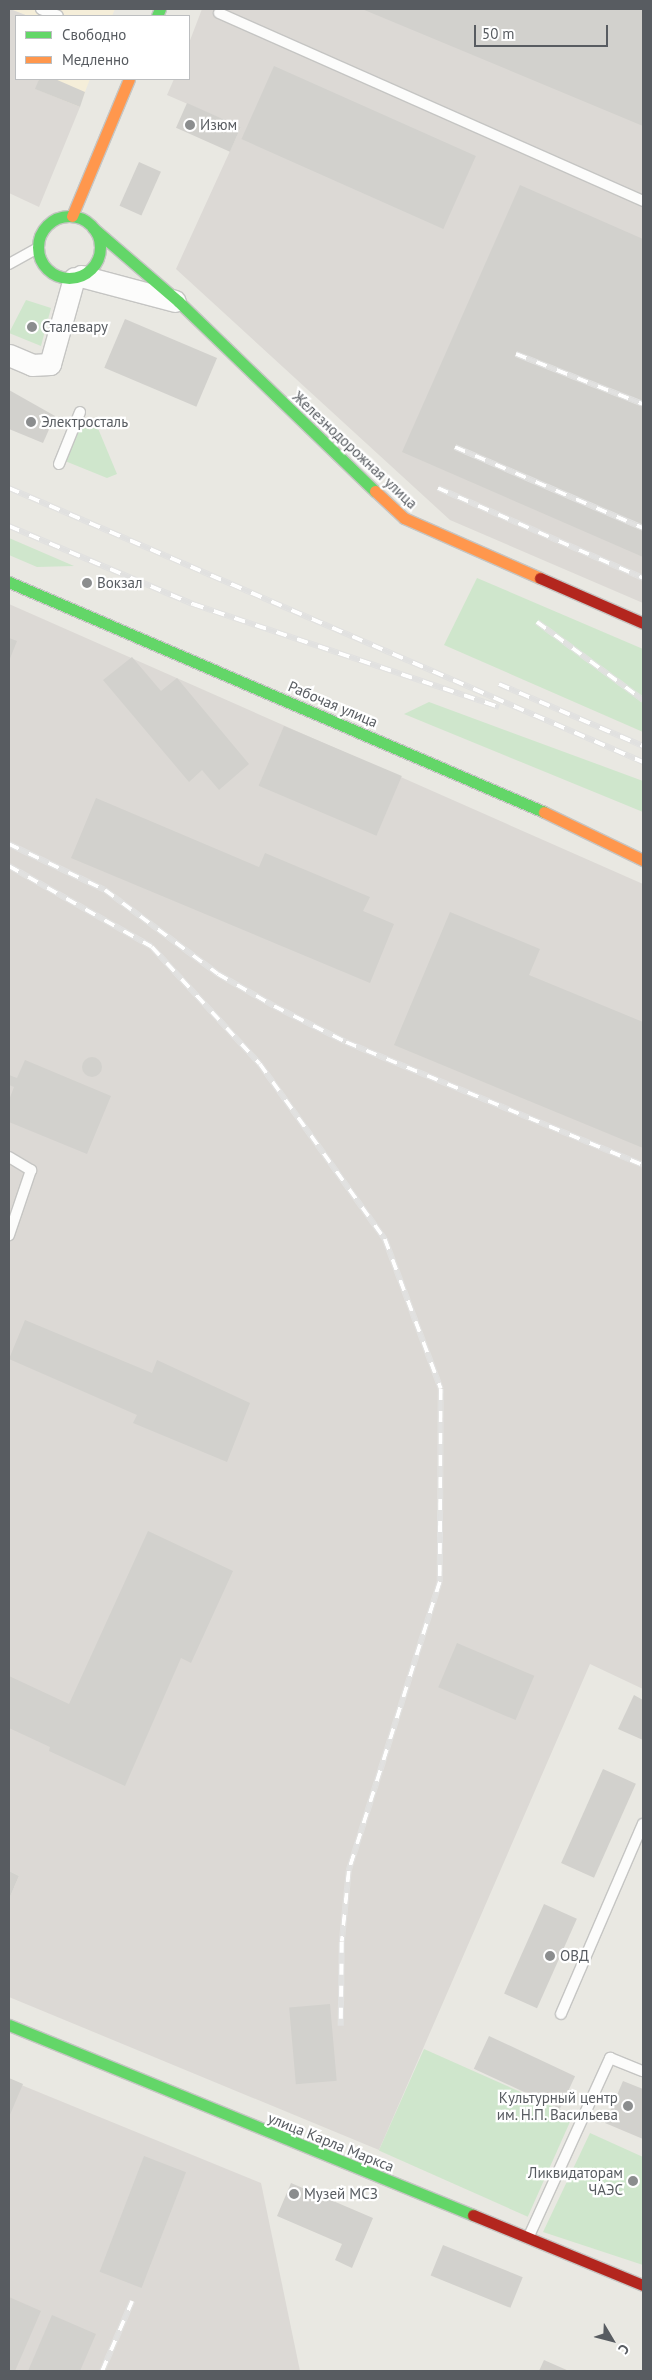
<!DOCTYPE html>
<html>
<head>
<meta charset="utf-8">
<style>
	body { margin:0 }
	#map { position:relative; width:652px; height:2380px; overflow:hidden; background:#e9e8e2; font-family:"PT Sans",sans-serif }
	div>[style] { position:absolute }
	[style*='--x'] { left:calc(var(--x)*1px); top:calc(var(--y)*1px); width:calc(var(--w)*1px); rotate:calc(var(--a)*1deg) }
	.commercial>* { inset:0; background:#f5eed9 }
	.industrial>* { inset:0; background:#dcd9d5 }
	.green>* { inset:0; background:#cfe6cc; transform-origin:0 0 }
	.building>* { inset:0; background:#d2d1cd; transform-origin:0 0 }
	.round { border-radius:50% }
	.roads { filter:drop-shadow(1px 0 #c5c5c3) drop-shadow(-1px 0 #c5c5c3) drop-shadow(0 1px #c5c5c3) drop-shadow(0 -1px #c5c5c3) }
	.lane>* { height:10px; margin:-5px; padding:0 5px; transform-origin:5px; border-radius:5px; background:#fcfcfb }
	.street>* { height:21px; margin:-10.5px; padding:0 10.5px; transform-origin:10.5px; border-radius:10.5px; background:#fcfcfb }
	.fast>* { height:11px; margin:-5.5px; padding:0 5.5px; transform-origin:5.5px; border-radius:5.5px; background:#63d668 }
	.fast>.ring { margin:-5.5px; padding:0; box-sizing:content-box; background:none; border:11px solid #63d668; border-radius:50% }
	.slow>* { height:11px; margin:-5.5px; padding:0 5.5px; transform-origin:5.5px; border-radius:5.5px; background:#ff974d }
	.jam>* { height:11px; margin:-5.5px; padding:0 5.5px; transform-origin:5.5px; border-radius:5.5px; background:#b3261e }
	.rail>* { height:5.5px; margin-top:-2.75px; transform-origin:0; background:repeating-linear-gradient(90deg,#fff 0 11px,#e1e1e0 0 22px); box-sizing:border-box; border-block:1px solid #e1e1e0 }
	.dots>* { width:14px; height:14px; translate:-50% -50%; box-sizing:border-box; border:2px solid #fff; border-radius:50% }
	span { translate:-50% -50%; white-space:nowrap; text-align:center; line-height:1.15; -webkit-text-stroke:4.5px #fff; paint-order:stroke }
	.poi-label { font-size:15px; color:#585c61 }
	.left { translate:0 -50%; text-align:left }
	.right { translate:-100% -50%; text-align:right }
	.street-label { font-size:15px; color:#585c61 }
	.frame { position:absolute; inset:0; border:10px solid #585c61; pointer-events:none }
	.legend { position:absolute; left:15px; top:15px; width:175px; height:65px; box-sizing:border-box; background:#fff; border:1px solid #bcbec0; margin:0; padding:6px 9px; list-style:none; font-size:15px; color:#585c61 }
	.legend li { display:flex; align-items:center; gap:10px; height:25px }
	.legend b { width:25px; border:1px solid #bcbec0 }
	.north { position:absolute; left:587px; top:2315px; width:50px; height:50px; -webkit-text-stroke:4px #fff; paint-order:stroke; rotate:127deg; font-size:14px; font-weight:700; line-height:20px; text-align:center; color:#585c61 }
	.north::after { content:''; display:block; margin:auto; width:18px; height:22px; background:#585c61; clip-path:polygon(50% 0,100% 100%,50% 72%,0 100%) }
	.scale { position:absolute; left:474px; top:25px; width:134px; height:22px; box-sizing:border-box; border:2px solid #585c61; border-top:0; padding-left:6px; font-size:15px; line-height:18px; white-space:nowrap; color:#585c61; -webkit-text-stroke:4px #fff; paint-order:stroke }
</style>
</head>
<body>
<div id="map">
	<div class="commercial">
		<i style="clip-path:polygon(10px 9px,115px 9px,112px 16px,28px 16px)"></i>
		<i style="clip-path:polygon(39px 79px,90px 79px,79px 107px,35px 89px)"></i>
	</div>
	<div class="industrial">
		<i style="clip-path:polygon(10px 9px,28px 16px,16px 16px,16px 79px,39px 79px,36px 89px,80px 107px,39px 207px,9px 193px)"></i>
		<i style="clip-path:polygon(202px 9px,643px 9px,643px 603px,450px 520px,176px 269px,241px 127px,167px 95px,174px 79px,189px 79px,189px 43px)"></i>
		<i style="clip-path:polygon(9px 604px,643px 884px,643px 1689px,590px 1664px,379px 2150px,9px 1997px,9px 1899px,19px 1876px,9px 1871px)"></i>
		<i style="clip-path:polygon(9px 2080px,261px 2183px,300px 2371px,9px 2371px)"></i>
	</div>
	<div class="green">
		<i style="clip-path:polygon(26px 300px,51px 308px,41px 346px,9px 333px)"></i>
		<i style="clip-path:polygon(83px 420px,97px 426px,117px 474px,107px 478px,65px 461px)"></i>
		<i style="clip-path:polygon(9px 538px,74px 566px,37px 567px,9px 555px)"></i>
		<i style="clip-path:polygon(477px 578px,643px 649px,643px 732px,444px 645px)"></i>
		<i style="clip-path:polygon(429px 702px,643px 781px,643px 812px,404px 714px)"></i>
		<i style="left:424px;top:2049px;width:163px;height:111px;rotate:24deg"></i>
		<i style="clip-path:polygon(590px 2133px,643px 2157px,643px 2265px,543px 2232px)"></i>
	</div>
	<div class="building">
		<i style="clip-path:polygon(362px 9px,643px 9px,643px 126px)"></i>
		<i style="left:274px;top:66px;width:221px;height:80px;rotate:24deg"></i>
		<i style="clip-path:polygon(39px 79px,55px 79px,85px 92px,80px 107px,35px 89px)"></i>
		<i style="left:187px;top:103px;width:59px;height:27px;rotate:24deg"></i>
		<i style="left:139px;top:162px;width:24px;height:48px;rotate:24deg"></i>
		<i style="clip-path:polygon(520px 185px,643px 239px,643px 557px,402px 452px)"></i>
		<i style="left:125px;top:319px;width:100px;height:53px;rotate:23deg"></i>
		<i style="clip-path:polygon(9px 390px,55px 416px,43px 443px,9px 429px)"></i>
		<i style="clip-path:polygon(9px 638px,17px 641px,9px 661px)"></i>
		<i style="clip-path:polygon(132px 657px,161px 691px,177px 678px,249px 764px,219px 790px,202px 770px,189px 782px,103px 680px)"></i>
		<i style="left:284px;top:726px;width:128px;height:65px;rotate:23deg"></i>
		<i style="clip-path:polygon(96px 798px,259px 867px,265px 853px,370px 897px,363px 911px,394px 924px,370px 983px,71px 858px)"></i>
		<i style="clip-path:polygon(450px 912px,540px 949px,529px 975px,643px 1022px,643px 1148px,394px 1045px)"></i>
		<i class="round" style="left:82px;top:1057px;width:20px;height:20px"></i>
		<i style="clip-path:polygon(25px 1060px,111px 1096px,87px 1154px,9px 1122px,9px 1100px,14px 1087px,9px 1085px,9px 1075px,17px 1078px)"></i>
		<i style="clip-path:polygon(25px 1320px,152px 1373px,157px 1360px,250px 1403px,227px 1462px,133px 1423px,137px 1415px,9px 1359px)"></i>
		<i style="clip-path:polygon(148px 1531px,233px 1571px,191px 1663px,181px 1658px,125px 1786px,49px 1751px,50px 1747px,9px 1728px,9px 1676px,69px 1704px)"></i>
		<i style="left:457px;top:1643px;width:84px;height:48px;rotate:23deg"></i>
		<i style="clip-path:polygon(634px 1695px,643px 1700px,643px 1740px,618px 1729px)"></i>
		<i style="left:603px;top:1769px;width:36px;height:103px;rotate:24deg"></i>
		<i style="clip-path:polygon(9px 1871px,19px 1876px,9px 1899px)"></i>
		<i style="left:544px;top:1904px;width:36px;height:98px;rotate:24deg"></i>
		<i style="left:330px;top:2004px;width:77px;height:41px;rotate:85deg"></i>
		<i style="left:489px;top:2036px;width:95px;height:36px;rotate:25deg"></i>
		<i style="clip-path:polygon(9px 2078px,23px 2084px,9px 2117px)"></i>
		<i style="clip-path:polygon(623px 2081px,643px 2089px,643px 2139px,605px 2123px)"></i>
		<i style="left:144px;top:2156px;width:45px;height:124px;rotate:21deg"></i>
		<i style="clip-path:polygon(291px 2183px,373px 2218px,352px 2268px,335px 2260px,342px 2244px,277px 2216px)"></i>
		<i style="left:443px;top:2245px;width:86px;height:33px;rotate:22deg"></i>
		<i style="clip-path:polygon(9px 2297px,41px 2311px,15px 2371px,9px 2371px)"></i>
		<i style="clip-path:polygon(52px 2315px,96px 2334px,80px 2371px,28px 2371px)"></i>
		<i style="clip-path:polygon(544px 2360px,569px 2371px,539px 2371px)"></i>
	</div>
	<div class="roads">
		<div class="lane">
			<i style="--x:41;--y:9;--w:18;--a:22"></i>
			<i style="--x:219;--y:13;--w:464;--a:23.9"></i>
			<i style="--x:9;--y:264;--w:33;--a:-29"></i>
			<i style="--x:59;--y:464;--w:56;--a:-68"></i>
			<i style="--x:9;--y:1157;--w:26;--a:31"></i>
			<i style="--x:31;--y:1170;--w:69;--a:108.7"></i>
			<i style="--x:561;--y:2014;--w:207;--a:-66.7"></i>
			<i style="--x:529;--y:2236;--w:196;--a:-65.5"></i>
			<i style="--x:610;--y:2058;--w:35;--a:22"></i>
		</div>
		<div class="street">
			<i style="--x:81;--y:276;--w:97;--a:14.9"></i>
			<i style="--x:9;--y:355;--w:25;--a:23"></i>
			<i style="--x:32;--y:365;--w:18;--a:-3"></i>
			<i style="--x:50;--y:364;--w:89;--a:-74.4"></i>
		</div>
		<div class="fast">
			<i style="--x:157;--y:16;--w:8;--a:-67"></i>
			<i class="ring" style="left:38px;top:216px;width:51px;height:51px"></i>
			<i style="--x:93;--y:228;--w:113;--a:40.7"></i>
			<i style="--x:179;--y:302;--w:272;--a:44"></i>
			<i style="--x:9;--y:582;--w:582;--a:23.26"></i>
			<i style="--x:9;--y:2025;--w:501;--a:22.27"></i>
		</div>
		<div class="slow">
			<i style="--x:72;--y:216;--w:148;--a:-67.4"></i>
			<i style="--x:375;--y:491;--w:40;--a:43"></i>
			<i style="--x:404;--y:518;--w:149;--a:23.8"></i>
			<i style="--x:544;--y:812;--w:110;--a:25.9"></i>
		</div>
		<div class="jam">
			<i style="--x:540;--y:578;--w:112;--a:23.6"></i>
			<i style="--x:473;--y:2215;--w:184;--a:22.4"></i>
		</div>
	</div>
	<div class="rail">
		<i style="--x:516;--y:354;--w:136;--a:21.5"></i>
		<i style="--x:455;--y:447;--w:205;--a:23.3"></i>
		<i style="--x:9;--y:488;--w:691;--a:23.37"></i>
		<i style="--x:438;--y:488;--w:224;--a:23.7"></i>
		<i style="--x:9;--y:526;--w:200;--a:23"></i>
		<i style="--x:193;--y:604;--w:323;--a:18.6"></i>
		<i style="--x:537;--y:622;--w:132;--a:36.3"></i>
		<i style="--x:499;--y:684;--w:157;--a:23.3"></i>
		<i style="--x:9;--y:844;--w:106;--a:25.6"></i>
		<i style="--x:105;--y:890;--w:141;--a:36.6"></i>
		<i style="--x:218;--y:974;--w:64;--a:29.7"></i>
		<i style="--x:274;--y:1006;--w:80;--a:26.6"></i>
		<i style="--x:346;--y:1042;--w:321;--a:22.5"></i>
		<i style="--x:9;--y:866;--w:164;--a:29.5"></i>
		<i style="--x:152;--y:947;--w:159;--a:47.3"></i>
		<i style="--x:260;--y:1064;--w:215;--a:54.5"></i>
		<i style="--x:385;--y:1239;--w:160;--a:69.5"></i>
		<i style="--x:441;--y:1389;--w:193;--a:90.3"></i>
		<i style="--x:440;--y:1582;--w:303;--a:107.5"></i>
		<i style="--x:349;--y:1871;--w:71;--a:95.6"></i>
		<i style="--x:342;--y:1942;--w:84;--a:90.7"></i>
		<i style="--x:102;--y:2371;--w:76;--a:-66.8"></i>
	</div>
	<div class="dots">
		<i style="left:190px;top:125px;background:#8b8d8e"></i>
		<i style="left:32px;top:327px;background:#8b8d8e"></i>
		<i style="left:31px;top:422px;background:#8b8d8e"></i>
		<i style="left:87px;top:583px;background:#8b8d8e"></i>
		<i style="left:550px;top:1956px;background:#8b8d8e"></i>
		<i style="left:628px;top:2106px;background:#8b8d8e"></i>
		<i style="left:633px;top:2181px;background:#8b8d8e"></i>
		<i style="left:294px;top:2194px;background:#8b8d8e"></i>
	</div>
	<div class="poi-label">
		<span class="left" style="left:200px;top:125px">Изюм</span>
		<span class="left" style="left:42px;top:327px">Сталевару</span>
		<span class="left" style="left:41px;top:422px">Электросталь</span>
		<span class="left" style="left:97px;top:583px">Вокзал</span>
		<span class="left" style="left:560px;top:1956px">ОВД</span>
		<span class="right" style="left:618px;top:2106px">Культурный центр<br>им. Н.П. Васильева</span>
		<span class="right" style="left:623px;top:2181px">Ликвидаторам<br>ЧАЭС</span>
		<span class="left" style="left:304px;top:2194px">Музей МСЗ</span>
	</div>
	<div class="street-label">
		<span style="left:355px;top:450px;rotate:43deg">Железнодорожная улица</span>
		<span style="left:333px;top:704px;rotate:23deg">Рабочая улица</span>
		<span style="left:331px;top:2142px;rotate:22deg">улица Карла Маркса</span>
	</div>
	<div class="frame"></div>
	<ul class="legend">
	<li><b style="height:6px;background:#63d668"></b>Свободно</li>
	<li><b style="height:6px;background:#ff974d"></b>Медленно</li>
	</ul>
	<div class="north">С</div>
	<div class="scale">50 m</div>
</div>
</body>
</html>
